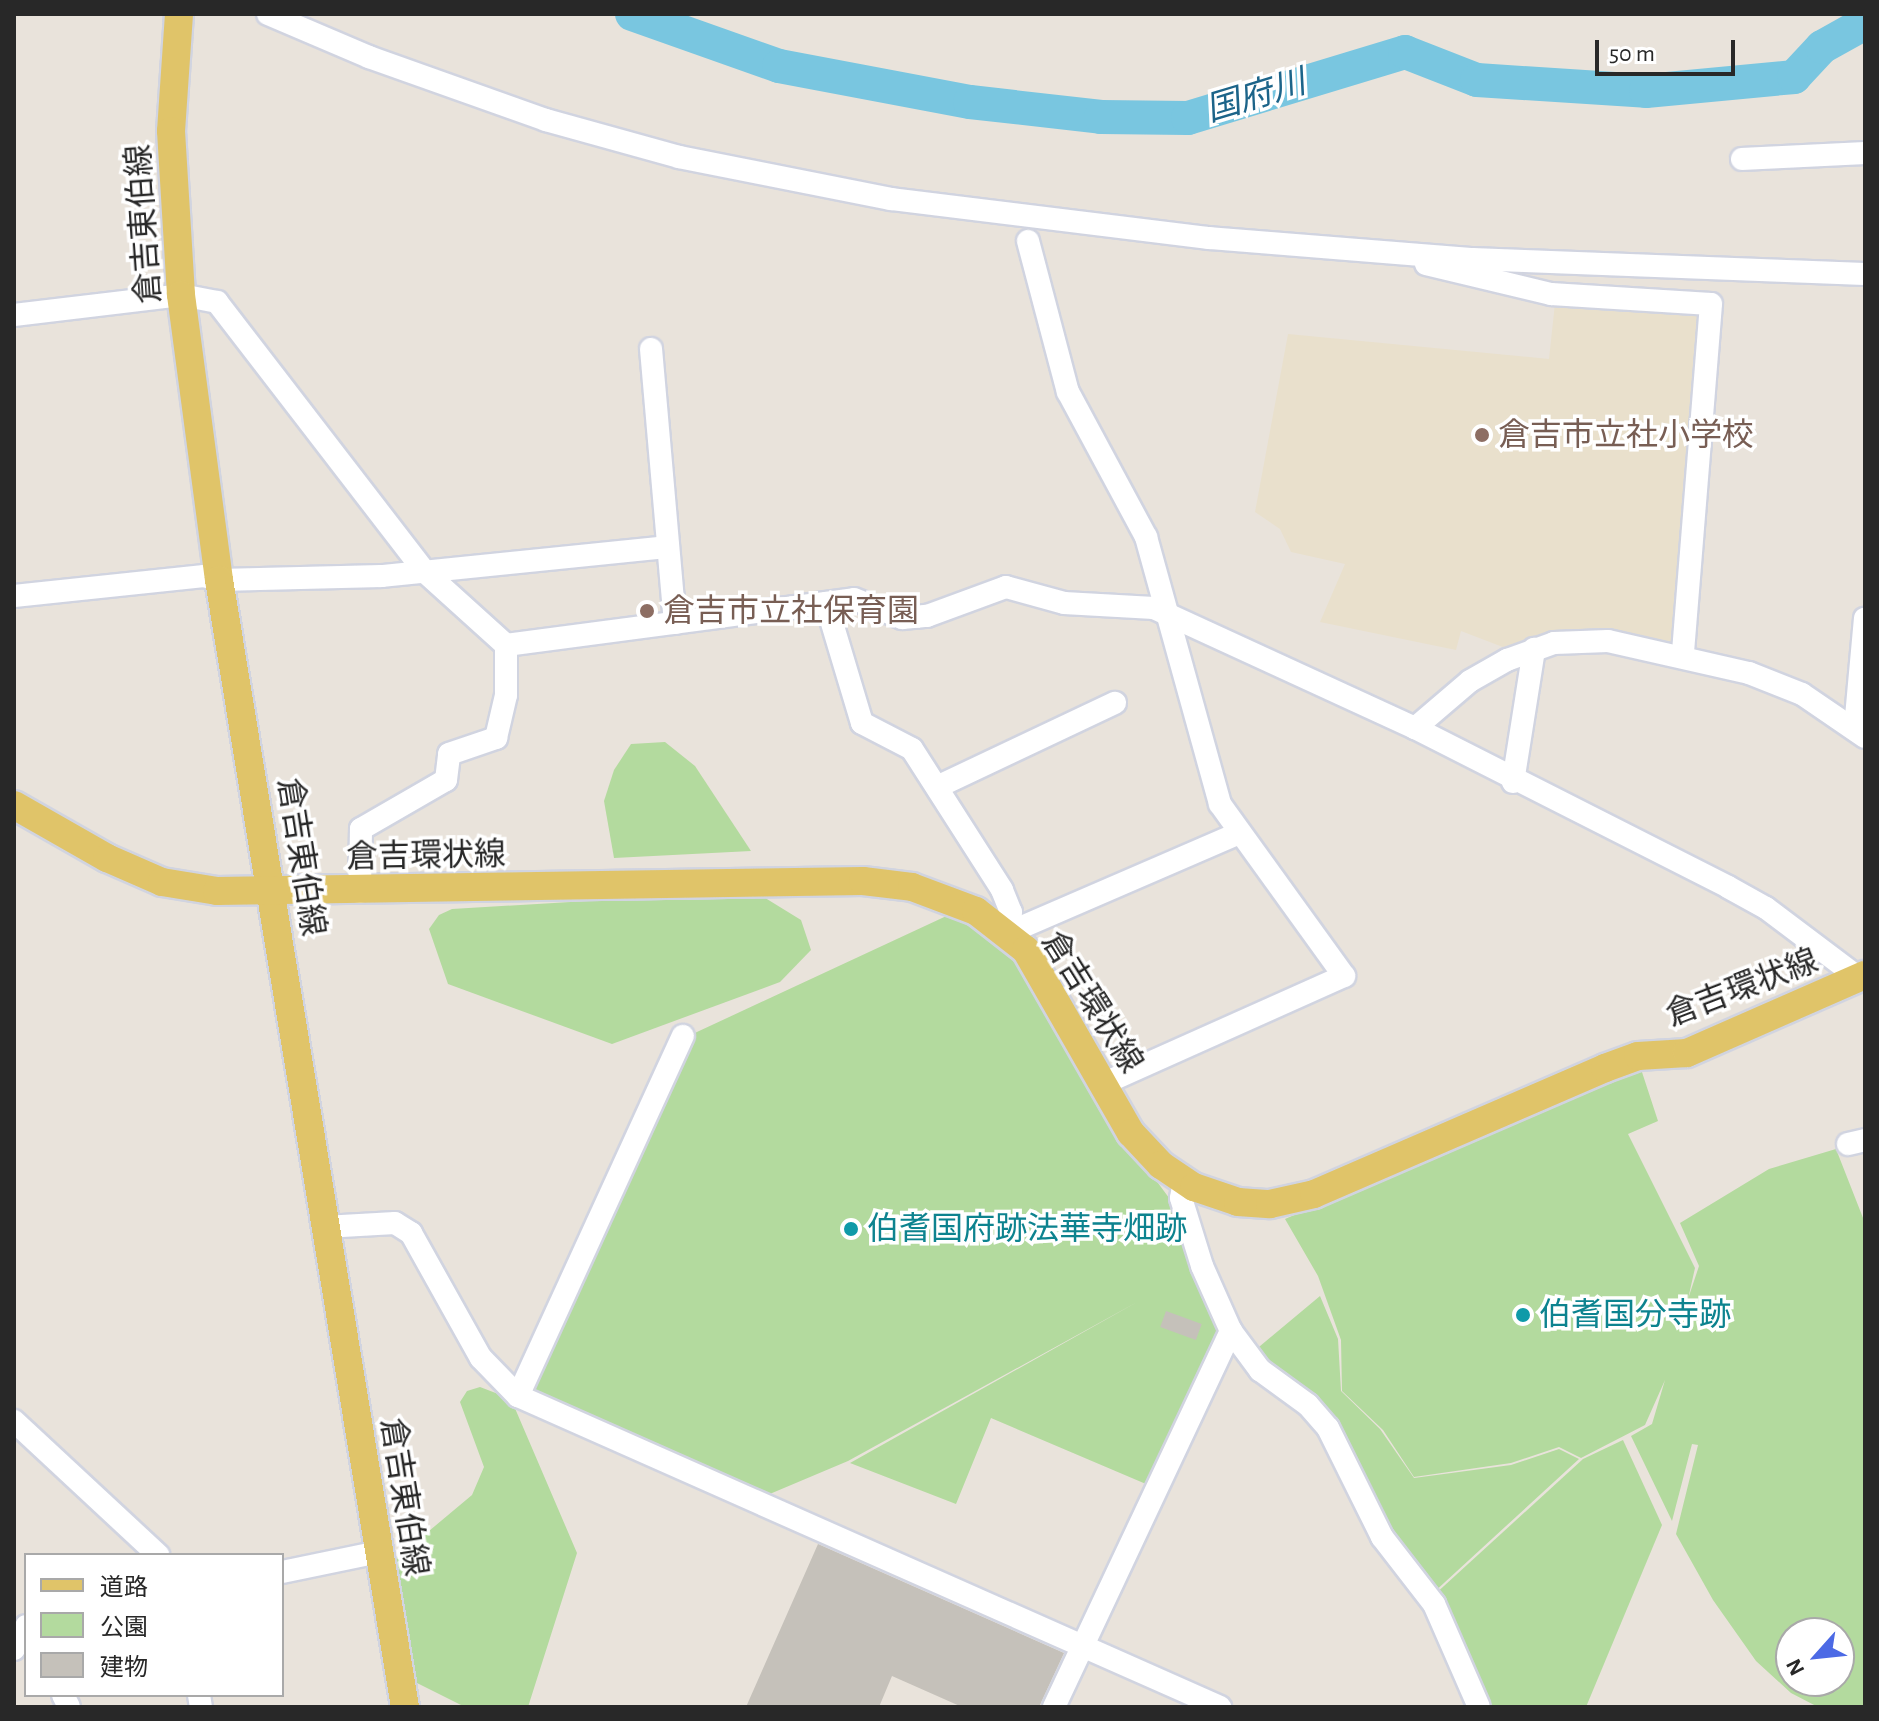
<!DOCTYPE html>
<html>
<head>
<meta charset="utf-8">
<style>
  body { margin:0 }
  #map { position:relative; width:1879px; height:1721px; overflow:hidden; background:#e9e3db; font-family:"Alegreya Sans","Noto Sans JP",sans-serif }
  div>[style] { position:absolute }
  [style*='--x'] { left:calc(var(--x)*1px); top:calc(var(--y)*1px); width:calc(var(--w)*1px); rotate:calc(var(--a)*1deg) }
  .education>* { inset:0; background:#e9e0cc }
  .green>* { inset:0; background:#b3da9e }
  .river>* { height:34px; margin:-17px; padding:0 17px; transform-origin:17px; border-radius:17px; background:#79c6e0 }
  .building>* { inset:0; background:#c5c1ba; transform-origin:0 0 }
  .roads { filter:drop-shadow(2px 0 #d1d4e0) drop-shadow(-2px 0 #d1d4e0) drop-shadow(0 2px #d1d4e0) drop-shadow(0 -2px #d1d4e0) }
  .minor>* { height:22px; margin:-11px; padding:0 11px; transform-origin:11px; border-radius:11px; background:#fff }
  .major>* { height:28px; margin:-14px; padding:0 14px; transform-origin:14px; border-radius:14px; background:#e0c469 }
  .dots>* { width:22px; height:22px; translate:-50% -50%; box-sizing:border-box; border:4px solid #fff; border-radius:50% }
  span { translate:-50% -50%; white-space:nowrap; text-align:center; line-height:1.15; -webkit-text-stroke:7px #fff; paint-order:stroke }
  .street-label { font-size:32px; color:#282828 }
  .education-label { font-size:32px; color:#785e54 }
  .left { translate:0 -50%; text-align:left }
  .culture-label { font-size:32px; color:#0d838f }
  .water-label { font-size:34px; color:#1c6489; font-style:italic }
  .frame { position:absolute; inset:0; border:16px solid #282828; pointer-events:none }
  .legend { position:absolute; left:24px; top:1553px; width:260px; height:144px; box-sizing:border-box; background:#fff; border:2px solid #a9a9a9; margin:0; padding:10px 14px; list-style:none; font-size:24px; color:#282828 }
  .legend li { display:flex; align-items:center; gap:16px; height:40px }
  .legend b { width:40px; border:2px solid #a9a9a9 }
  .north { position:absolute; left:1775px; top:1617px; width:80px; height:80px; box-sizing:border-box; background:#fff; border:2px solid #a9a9a9; border-radius:50%; rotate:243deg; font-size:22px; font-weight:700; line-height:32px; text-align:center; color:#282828 }
  .north::after { content:''; display:block; margin:auto; width:28px; height:36px; background:#4c6ae5; clip-path:polygon(50% 0,100% 100%,50% 72%,0 100%) }
  .scale { position:absolute; left:1595px; top:40px; width:140px; height:36px; box-sizing:border-box; border:4px solid #282828; border-top:0; padding-left:10px; font-size:24px; line-height:28px; white-space:nowrap; color:#282828; -webkit-text-stroke:6px #fff; paint-order:stroke }
</style>
</head>
<body>
<div id="map">
  <div class="education">
    <i style="clip-path:polygon(1555px 303px,1703px 308px,1680px 646px,1576px 632px,1530px 638px,1508px 649px,1461px 631px,1456px 650px,1320px 622px,1345px 564px,1291px 552px,1280px 529px,1255px 512px,1288px 334px,1549px 359px)"></i>
  </div>
  <div class="green">
    <i style="clip-path:polygon(665px 742px,695px 766px,751px 851px,614px 858px,604px 801px,614px 770px,631px 744px)"></i>
    <i style="clip-path:polygon(754px 891px,801px 920px,811px 950px,780px 982px,612px 1044px,448px 984px,429px 929px,439px 915px,452px 909px)"></i>
    <i style="clip-path:polygon(955px 912px,993px 934px,1041px 996px,1127px 1141px,1175px 1206px,1226px 1324px,1153px 1487px,991px 1418px,956px 1504px,850px 1463px,1139px 1301px,848px 1461px,765px 1496px,531px 1389px,684px 1038px)"></i>
    <i style="clip-path:polygon(evenodd,1640px 1066px,1658px 1121px,1628px 1134px,1695px 1268px,1688px 1299px,1699px 1266px,1680px 1223px,1769px 1169px,1836px 1149px,1865px 1223px,1865px 1707px,1818px 1707px,1791px 1693px,1756px 1661px,1713px 1600px,1676px 1534px,1698px 1445px,1692px 1444px,1672px 1521px,1631px 1436px,1652px 1424px,1665px 1380px,1645px 1425px,1581px 1458px,1559px 1447px,1511px 1463px,1414px 1477px,1383px 1430px,1342px 1391px,1341px 1340px,1318px 1276px,1285px 1219px,1640px 1066px,1791px 1633px,1839px 1633px,1839px 1681px,1791px 1681px,1791px 1633px)"></i>
    <i style="clip-path:polygon(1320px 1296px,1338px 1339px,1341px 1391px,1380px 1429px,1414px 1478px,1511px 1465px,1559px 1449px,1579px 1459px,1432px 1594px,1385px 1533px,1339px 1440px,1253px 1352px)"></i>
    <i style="clip-path:polygon(480px 1387px,511px 1399px,577px 1553px,528px 1707px,465px 1707px,415px 1682px,386px 1567px,472px 1495px,484px 1467px,460px 1402px,467px 1391px)"></i>
    <i style="clip-path:polygon(1623px 1440px,1662px 1525px,1586px 1707px,1485px 1707px,1433px 1596px,1583px 1459px)"></i>
  </div>
  <div class="river">
    <i style="--x:632;--y:14;--w:156;--a:19.5"></i>
    <i style="--x:779;--y:66;--w:194;--a:10.7"></i>
    <i style="--x:970;--y:102;--w:132;--a:6.5"></i>
    <i style="--x:1101;--y:117;--w:87;--a:0.7"></i>
    <i style="--x:1188;--y:118;--w:227;--a:-16.9"></i>
    <i style="--x:1405;--y:52;--w:77;--a:21.3"></i>
    <i style="--x:1477;--y:80;--w:169;--a:3.7"></i>
    <i style="--x:1646;--y:91;--w:149;--a:-5.4"></i>
    <i style="--x:1794;--y:77;--w:41;--a:-47"></i>
    <i style="--x:1822;--y:47;--w:49;--a:-29.2"></i>
  </div>
  <div class="building">
    <i style="left:1166px;top:1311px;width:38px;height:17px;rotate:20deg"></i>
    <i style="clip-path:polygon(818px 1544px,1064px 1653px,1039px 1707px,962px 1707px,892px 1676px,879px 1707px,746px 1707px)"></i>
  </div>
  <div class="roads">
    <div class="minor">
      <i style="--x:268;--y:14;--w:110;--a:23.1"></i>
      <i style="--x:369;--y:57;--w:188;--a:19.6"></i>
      <i style="--x:546;--y:120;--w:138;--a:15.5"></i>
      <i style="--x:679;--y:157;--w:216;--a:11.2"></i>
      <i style="--x:891;--y:199;--w:320;--a:7"></i>
      <i style="--x:1209;--y:238;--w:264;--a:4.6"></i>
      <i style="--x:1472;--y:259;--w:393;--a:2.2"></i>
      <i style="--x:1742;--y:159;--w:123;--a:-2.8"></i>
      <i style="--x:1028;--y:241;--w:156;--a:75.2"></i>
      <i style="--x:1068;--y:392;--w:165;--a:61.7"></i>
      <i style="--x:1146;--y:537;--w:277;--a:74.5"></i>
      <i style="--x:1220;--y:804;--w:212;--a:54.2"></i>
      <i style="--x:1344;--y:976;--w:252;--a:155.9"></i>
      <i style="--x:1426;--y:264;--w:129;--a:13.5"></i>
      <i style="--x:1551;--y:294;--w:160;--a:3.6"></i>
      <i style="--x:1711;--y:304;--w:352;--a:94.6"></i>
      <i style="--x:14;--y:315;--w:168;--a:-6.8"></i>
      <i style="--x:181;--y:295;--w:37;--a:11"></i>
      <i style="--x:217;--y:302;--w:339;--a:52.4"></i>
      <i style="--x:424;--y:571;--w:110;--a:42.1"></i>
      <i style="--x:506;--y:645;--w:351;--a:-7.5"></i>
      <i style="--x:854;--y:599;--w:52;--a:21.6"></i>
      <i style="--x:902;--y:618;--w:25;--a:-5"></i>
      <i style="--x:927;--y:616;--w:84;--a:-20.2"></i>
      <i style="--x:1006;--y:587;--w:60;--a:15.4"></i>
      <i style="--x:1064;--y:603;--w:90;--a:3.2"></i>
      <i style="--x:1154;--y:608;--w:287;--a:24.7"></i>
      <i style="--x:1415;--y:728;--w:351;--a:26.9"></i>
      <i style="--x:1728;--y:887;--w:43;--a:28.9"></i>
      <i style="--x:1766;--y:908;--w:116;--a:37"></i>
      <i style="--x:651;--y:349;--w:275;--a:85"></i>
      <i style="--x:14;--y:596;--w:191;--a:-6"></i>
      <i style="--x:204;--y:576;--w:16;--a:15"></i>
      <i style="--x:219;--y:580;--w:163;--a:-1.4"></i>
      <i style="--x:382;--y:576;--w:287;--a:-5.8"></i>
      <i style="--x:826;--y:603;--w:125;--a:73.3"></i>
      <i style="--x:862;--y:723;--w:56;--a:27.5"></i>
      <i style="--x:912;--y:749;--w:167;--a:57.4"></i>
      <i style="--x:1002;--y:890;--w:24;--a:68"></i>
      <i style="--x:1011;--y:912;--w:21;--a:98"></i>
      <i style="--x:1008;--y:933;--w:252;--a:-23.4"></i>
      <i style="--x:1415;--y:728;--w:72;--a:-40.5"></i>
      <i style="--x:1470;--y:681;--w:43;--a:-29.6"></i>
      <i style="--x:1507;--y:660;--w:50;--a:-19.9"></i>
      <i style="--x:1554;--y:643;--w:54;--a:-2.1"></i>
      <i style="--x:1608;--y:641;--w:145;--a:12.8"></i>
      <i style="--x:1749;--y:673;--w:57;--a:21.6"></i>
      <i style="--x:1802;--y:694;--w:76;--a:34.3"></i>
      <i style="--x:1855;--y:728;--w:110;--a:-84.8"></i>
      <i style="--x:1513;--y:782;--w:135;--a:-81"></i>
      <i style="--x:937;--y:787;--w:197;--a:-25.3"></i>
      <i style="--x:360;--y:892;--w:63;--a:-89.1"></i>
      <i style="--x:361;--y:829;--w:98;--a:-30"></i>
      <i style="--x:446;--y:780;--w:26;--a:-83"></i>
      <i style="--x:449;--y:754;--w:50;--a:-18.8"></i>
      <i style="--x:496;--y:738;--w:44;--a:-76.9"></i>
      <i style="--x:506;--y:695;--w:50;--a:-90"></i>
      <i style="--x:1848;--y:1144;--w:17;--a:-13"></i>
      <i style="--x:1184;--y:1181;--w:17;--a:100"></i>
      <i style="--x:1181;--y:1198;--w:71;--a:72.8"></i>
      <i style="--x:1202;--y:1266;--w:71;--a:66"></i>
      <i style="--x:1231;--y:1331;--w:49;--a:53.4"></i>
      <i style="--x:1260;--y:1370;--w:59;--a:36.1"></i>
      <i style="--x:1308;--y:1405;--w:30;--a:49"></i>
      <i style="--x:1328;--y:1428;--w:122;--a:63.6"></i>
      <i style="--x:1382;--y:1537;--w:85;--a:52.2"></i>
      <i style="--x:1434;--y:1604;--w:112;--a:66.4"></i>
      <i style="--x:324;--y:1227;--w:71;--a:-3.2"></i>
      <i style="--x:395;--y:1223;--w:19;--a:32"></i>
      <i style="--x:411;--y:1233;--w:143;--a:60.8"></i>
      <i style="--x:481;--y:1358;--w:53;--a:45.8"></i>
      <i style="--x:518;--y:1396;--w:768;--a:23.89"></i>
      <i style="--x:518;--y:1396;--w:396;--a:-65.4"></i>
      <i style="--x:14;--y:1421;--w:197;--a:42.9"></i>
      <i style="--x:282;--y:1572;--w:99;--a:-11.7"></i>
      <i style="--x:14;--y:1649;--w:26;--a:-62"></i>
      <i style="--x:63;--y:1695;--w:13;--a:63"></i>
      <i style="--x:199;--y:1695;--w:12;--a:81"></i>
      <i style="--x:1054;--y:1707;--w:416;--a:-64.8"></i>
    </div>
    <div class="major">
      <i style="--x:179;--y:14;--w:117;--a:93.9"></i>
      <i style="--x:171;--y:131;--w:164;--a:86.5"></i>
      <i style="--x:181;--y:295;--w:288;--a:82.4"></i>
      <i style="--x:219;--y:580;--w:1142;--a:80.63"></i>
      <i style="--x:14;--y:805;--w:107;--a:29.7"></i>
      <i style="--x:107;--y:858;--w:60;--a:23.6"></i>
      <i style="--x:162;--y:882;--w:56;--a:9.3"></i>
      <i style="--x:217;--y:891;--w:646;--a:-0.89"></i>
      <i style="--x:863;--y:881;--w:49;--a:7"></i>
      <i style="--x:912;--y:887;--w:68;--a:20.6"></i>
      <i style="--x:976;--y:911;--w:63;--a:38"></i>
      <i style="--x:1026;--y:950;--w:211;--a:60.2"></i>
      <i style="--x:1131;--y:1133;--w:44;--a:46.8"></i>
      <i style="--x:1161;--y:1165;--w:40;--a:34"></i>
      <i style="--x:1194;--y:1187;--w:46;--a:18.8"></i>
      <i style="--x:1238;--y:1202;--w:32;--a:4"></i>
      <i style="--x:1270;--y:1204;--w:45;--a:-12.8"></i>
      <i style="--x:1314;--y:1194;--w:317;--a:-23.4"></i>
      <i style="--x:1605;--y:1068;--w:35;--a:-20"></i>
      <i style="--x:1638;--y:1056;--w:49;--a:-3.5"></i>
      <i style="--x:1687;--y:1053;--w:194;--a:-23.7"></i>
    </div>
  </div>
  <div class="dots">
    <i style="left:1482px;top:435px;background:#8d6e63"></i>
    <i style="left:647px;top:611px;background:#8d6e63"></i>
    <i style="left:851px;top:1229px;background:#0f9aa8"></i>
    <i style="left:1523px;top:1315px;background:#0f9aa8"></i>
  </div>
  <div class="street-label">
    <span style="left:144px;top:224px;rotate:-94deg">倉吉東伯線</span>
    <span style="left:426px;top:856px;rotate:-1deg">倉吉環状線</span>
    <span style="left:301px;top:857px;rotate:81deg">倉吉東伯線</span>
    <span style="left:1742px;top:988px;rotate:-21deg">倉吉環状線</span>
    <span style="left:1092px;top:1002px;rotate:58deg">倉吉環状線</span>
    <span style="left:404px;top:1497px;rotate:81deg">倉吉東伯線</span>
  </div>
  <div class="education-label">
    <span class="left" style="left:1498px;top:435px">倉吉市立社小学校</span>
    <span class="left" style="left:663px;top:611px">倉吉市立社保育園</span>
  </div>
  <div class="culture-label">
    <span class="left" style="left:867px;top:1229px">伯耆国府跡法華寺畑跡</span>
    <span class="left" style="left:1539px;top:1315px">伯耆国分寺跡</span>
  </div>
  <div class="water-label">
    <span style="left:1256px;top:97px;rotate:-17deg">国府川</span>
  </div>
  <div class="frame"></div>
  <ul class="legend">
  <li><b style="height:10px;background:#e0c469"></b>道路</li>
  <li><b style="height:22px;background:#b3da9e"></b>公園</li>
  <li><b style="height:22px;background:#c5c1ba"></b>建物</li>
  </ul>
  <div class="north">N</div>
  <div class="scale">50 m</div>
</div>
</body>
</html>
